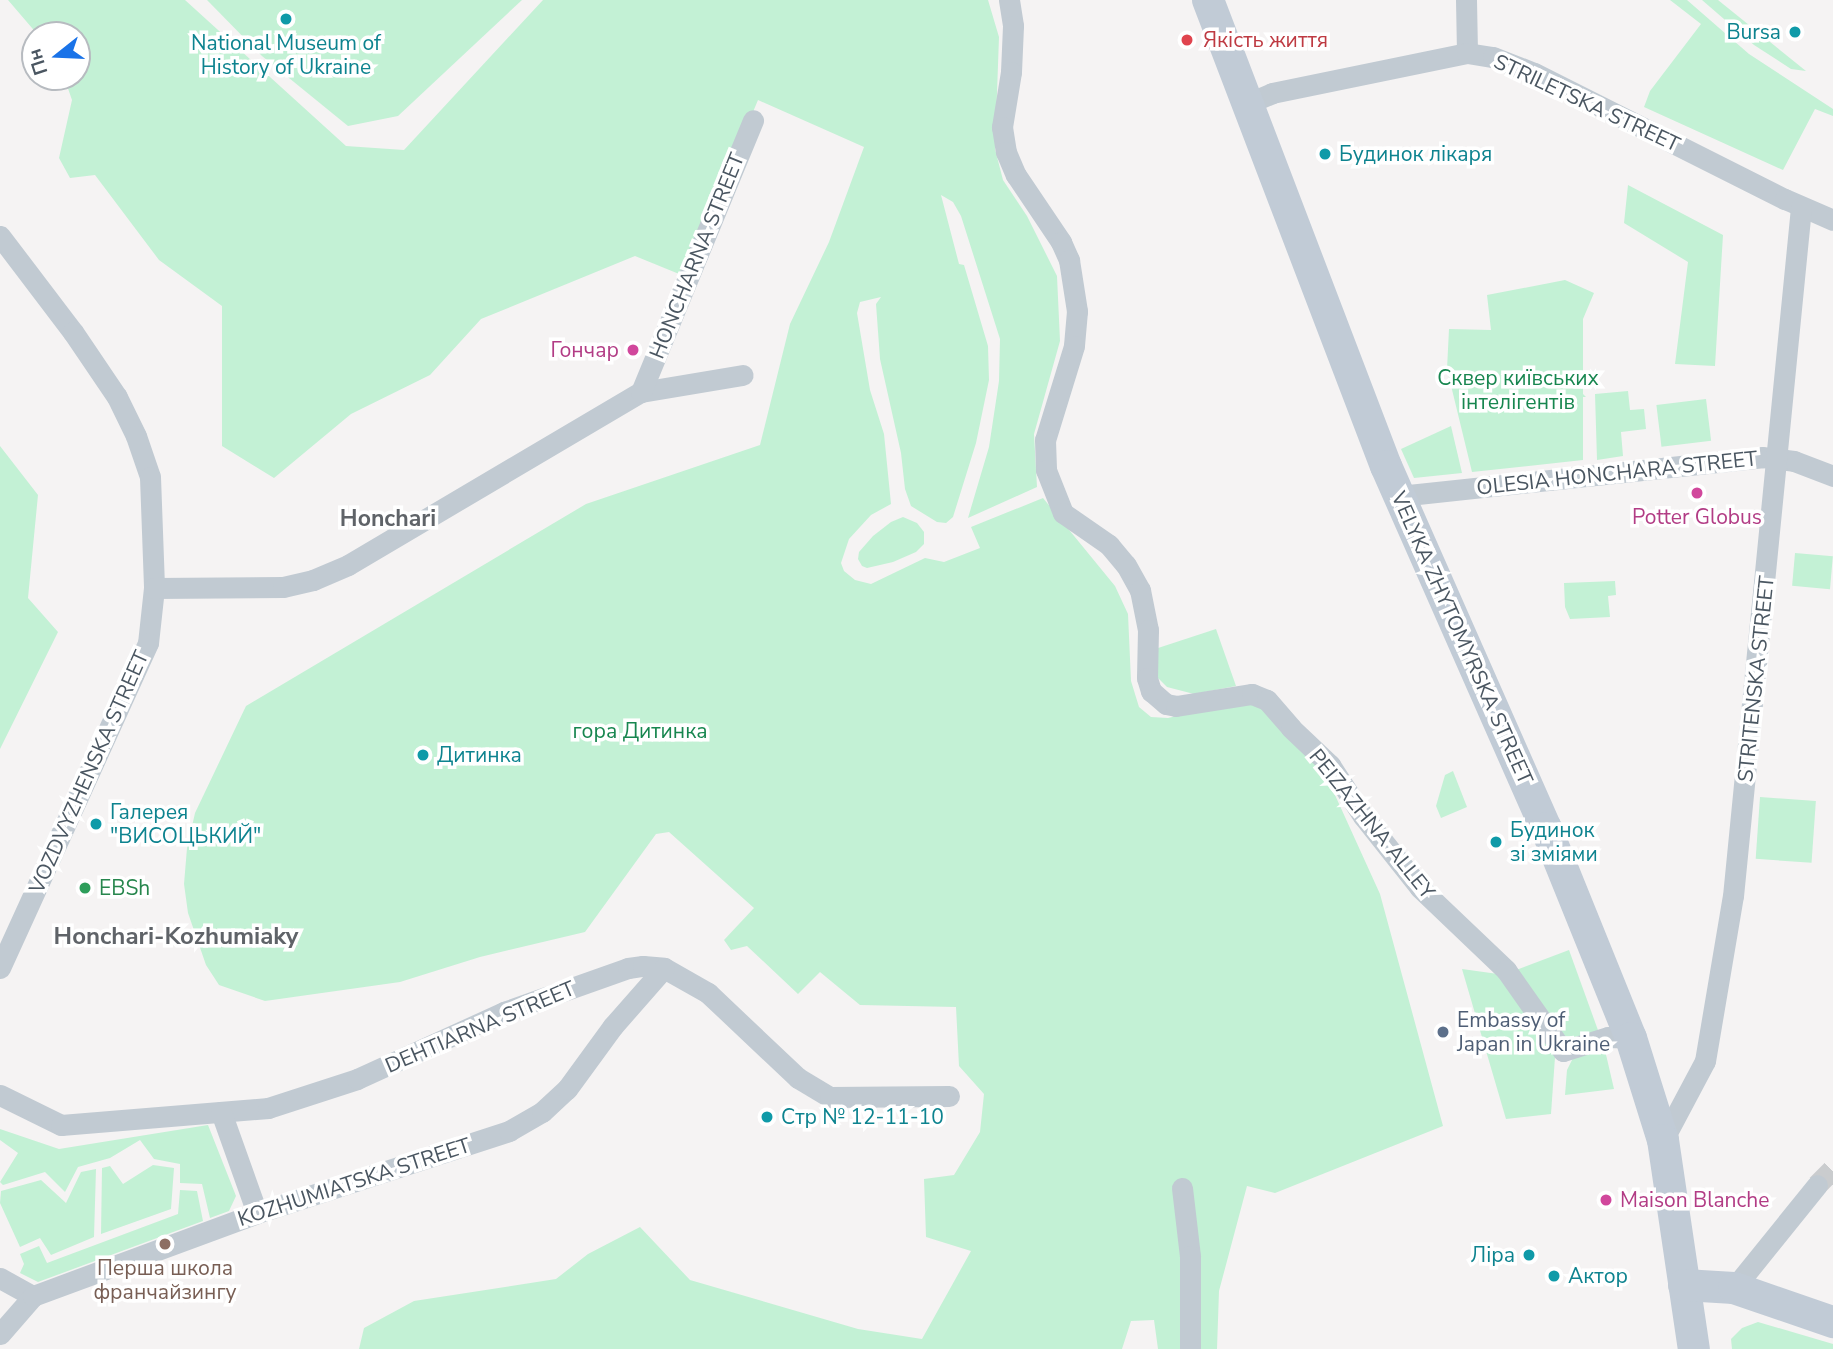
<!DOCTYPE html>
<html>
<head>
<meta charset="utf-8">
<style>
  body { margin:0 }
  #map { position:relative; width:1833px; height:1349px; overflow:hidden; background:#f5f3f3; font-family:"Nunito Sans",sans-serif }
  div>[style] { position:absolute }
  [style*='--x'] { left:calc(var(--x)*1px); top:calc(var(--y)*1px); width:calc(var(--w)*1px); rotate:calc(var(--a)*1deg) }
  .green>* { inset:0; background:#c3f1d5; transform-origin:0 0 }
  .street-tunnel>* { height:21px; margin-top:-10.5px; transform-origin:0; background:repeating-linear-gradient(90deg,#caccce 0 21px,transparent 0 31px) }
  .street>* { height:21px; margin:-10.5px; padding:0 10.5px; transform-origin:10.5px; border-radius:10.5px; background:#c1cad2 }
  .secondary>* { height:32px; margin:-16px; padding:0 16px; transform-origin:16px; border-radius:16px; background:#c1cbd6 }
  .dots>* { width:19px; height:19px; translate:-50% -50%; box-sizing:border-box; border:4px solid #fff; border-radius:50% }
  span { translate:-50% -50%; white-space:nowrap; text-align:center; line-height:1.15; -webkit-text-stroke:7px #fff; paint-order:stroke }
  .culture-label { font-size:21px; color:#0d838f }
  .right { translate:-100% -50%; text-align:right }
  .left { translate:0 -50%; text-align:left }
  .health-label { font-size:21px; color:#be3a42 }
  .street-label { font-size:21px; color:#4a5661 }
  .hotel-label { font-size:21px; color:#b23c85 }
  .park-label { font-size:21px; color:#17864f }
  .leisure-label { font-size:21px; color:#27864d }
  .service-label { font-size:21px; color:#4e5e75 }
  .education-label { font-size:21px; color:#785e54 }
  .neighbourhood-label { font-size:23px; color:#5f6368; font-weight:700 }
  .quarter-label { font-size:24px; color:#5f6368; font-weight:700 }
  .north { position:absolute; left:21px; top:21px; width:70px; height:70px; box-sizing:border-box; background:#fff; border:2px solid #b7bbc0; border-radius:50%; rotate:252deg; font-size:19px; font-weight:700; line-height:28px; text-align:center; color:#4a5661 }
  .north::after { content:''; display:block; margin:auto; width:24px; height:32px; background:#1a73e8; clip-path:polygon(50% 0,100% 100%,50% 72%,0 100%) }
</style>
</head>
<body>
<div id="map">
  <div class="green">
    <i style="clip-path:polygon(8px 0,185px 0,346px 146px,404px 150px,543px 0,988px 0,999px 37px,995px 149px,1003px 180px,1027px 216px,1057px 276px,1060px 341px,1034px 434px,1037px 487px,968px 518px,989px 447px,999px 381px,1000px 339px,961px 216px,953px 202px,941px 195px,959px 264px,964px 265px,988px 346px,989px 380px,976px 443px,953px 517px,946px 523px,937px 522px,911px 506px,905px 489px,901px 453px,880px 359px,876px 304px,881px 297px,860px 302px,857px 313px,870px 390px,884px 434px,891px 504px,871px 515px,849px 539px,841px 563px,844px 571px,855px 580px,871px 584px,925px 558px,944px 562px,980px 548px,971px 527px,1043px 498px,1115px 586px,1128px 614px,1131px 681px,1139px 707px,1151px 717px,1168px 718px,1240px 701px,1267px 710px,1325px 773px,1380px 894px,1443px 1126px,1275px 1193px,1247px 1186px,1219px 1291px,1217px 1349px,1158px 1349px,1154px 1320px,1131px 1321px,1122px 1349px,359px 1349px,364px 1328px,414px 1301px,556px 1279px,588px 1254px,640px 1227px,690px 1280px,858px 1329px,922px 1339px,971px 1251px,926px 1237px,924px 1179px,954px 1175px,980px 1132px,984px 1094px,959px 1066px,956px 1007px,860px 1005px,820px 972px,798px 994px,747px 946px,731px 950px,724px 940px,754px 908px,669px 832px,656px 834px,585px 932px,480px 957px,400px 982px,265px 1001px,219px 985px,206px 965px,188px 913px,184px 884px,187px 848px,195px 813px,246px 706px,586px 504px,760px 445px,790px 324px,829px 242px,864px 147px,758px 100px,684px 276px,635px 256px,481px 319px,430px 375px,351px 414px,274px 478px,222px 446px,222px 306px,159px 260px,95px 175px,70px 178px,59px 158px,72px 100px,64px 77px,77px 77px,77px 35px,38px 35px)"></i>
    <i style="clip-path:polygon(207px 0,522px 0,398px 116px,348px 126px,262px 56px)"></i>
    <i style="clip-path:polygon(1670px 0,1687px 0,1749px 54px,1833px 109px,1833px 116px,1815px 109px,1783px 170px,1644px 107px,1650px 91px,1701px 24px)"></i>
    <i style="clip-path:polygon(1702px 0,1718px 0,1806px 71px,1791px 69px,1754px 45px)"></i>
    <i style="clip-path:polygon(1628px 185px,1723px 235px,1715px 366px,1675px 364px,1688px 262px,1624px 223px)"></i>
    <i style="clip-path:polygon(1565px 280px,1594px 293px,1583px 319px,1583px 394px,1586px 397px,1583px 397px,1583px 460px,1472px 472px,1447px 369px,1449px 329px,1491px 330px,1487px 295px)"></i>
    <i style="clip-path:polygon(1628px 391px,1630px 410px,1644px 409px,1646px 429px,1621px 432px,1623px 456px,1597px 460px,1595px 394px)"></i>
    <i style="left:1706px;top:399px;width:42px;height:50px;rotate:83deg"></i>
    <i style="clip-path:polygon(1451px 426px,1462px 473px,1414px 478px,1401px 449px)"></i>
    <i style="clip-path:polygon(0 446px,38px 495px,28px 598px,58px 632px,0 749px)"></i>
    <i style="clip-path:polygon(903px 517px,917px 523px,924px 532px,924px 544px,916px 552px,893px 562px,867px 568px,862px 566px,858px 559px,859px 552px,873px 536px,891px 522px)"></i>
    <i style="left:1795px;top:553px;width:38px;height:33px;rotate:5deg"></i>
    <i style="clip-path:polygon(1615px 581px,1616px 595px,1608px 596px,1610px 617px,1570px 619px,1565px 607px,1564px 583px)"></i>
    <i style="clip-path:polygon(1216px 629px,1236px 686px,1194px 694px,1167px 687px,1157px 677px,1155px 649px)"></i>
    <i style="clip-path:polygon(1453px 771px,1467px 807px,1441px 818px,1436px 806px,1445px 775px)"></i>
    <i style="left:1760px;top:797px;width:56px;height:62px;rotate:4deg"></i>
    <i style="clip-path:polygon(1569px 950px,1599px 1033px,1565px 1042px,1511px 972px)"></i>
    <i style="clip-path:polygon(1462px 969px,1498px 974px,1555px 1057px,1551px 1114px,1506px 1119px)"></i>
    <i style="clip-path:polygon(1604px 1046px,1614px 1089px,1565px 1095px,1567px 1070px,1573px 1058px)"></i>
    <i style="clip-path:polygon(208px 1125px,236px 1196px,229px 1211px,210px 1218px,202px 1184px,180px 1183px,180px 1164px,154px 1159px,140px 1140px,110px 1158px,78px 1167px,65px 1192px,45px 1172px,3px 1185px,0 1182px,18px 1153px,0 1140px,0 1129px,59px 1149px)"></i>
    <i style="clip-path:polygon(153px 1165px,174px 1168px,171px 1209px,101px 1234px,102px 1168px,110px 1166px,123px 1184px)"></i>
    <i style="clip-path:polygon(96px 1169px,94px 1237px,51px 1255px,40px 1238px,20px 1247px,0 1203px,1px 1191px,41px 1180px,66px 1203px,81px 1172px)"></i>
    <i style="clip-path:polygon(180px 1190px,197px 1191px,203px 1221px,38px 1282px,20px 1273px,24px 1264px,20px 1254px,39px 1246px,47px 1263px,178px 1214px)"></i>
    <i style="clip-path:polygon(1758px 1322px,1833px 1344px,1833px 1349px,1732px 1349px,1731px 1339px,1742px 1328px)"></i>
  </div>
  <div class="street-tunnel">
    <i style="--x:1817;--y:1185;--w:23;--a:-45"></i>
  </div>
  <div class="street">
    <i style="--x:1009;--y:0;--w:26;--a:81"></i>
    <i style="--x:1013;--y:26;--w:46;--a:92.5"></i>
    <i style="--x:1011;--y:72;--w:56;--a:99.3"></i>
    <i style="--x:1002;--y:127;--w:25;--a:81"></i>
    <i style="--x:1006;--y:152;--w:25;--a:67"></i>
    <i style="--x:1016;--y:175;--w:81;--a:56.1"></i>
    <i style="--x:1061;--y:242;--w:20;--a:66"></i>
    <i style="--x:1069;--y:260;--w:52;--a:81.1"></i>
    <i style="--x:1077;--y:311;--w:35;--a:95"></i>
    <i style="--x:1074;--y:346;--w:98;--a:107.1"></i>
    <i style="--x:1045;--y:440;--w:30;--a:88"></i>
    <i style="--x:1046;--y:470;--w:46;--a:68.4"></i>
    <i style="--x:1063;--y:513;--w:56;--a:34.8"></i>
    <i style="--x:1109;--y:545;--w:26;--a:50"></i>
    <i style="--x:1126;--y:565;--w:29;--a:61"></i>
    <i style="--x:1140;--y:590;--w:41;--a:78.7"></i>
    <i style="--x:1148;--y:630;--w:48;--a:91.2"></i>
    <i style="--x:1147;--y:678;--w:14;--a:73"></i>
    <i style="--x:1151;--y:691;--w:20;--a:41"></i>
    <i style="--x:1166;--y:704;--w:10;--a:11"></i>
    <i style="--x:1176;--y:706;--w:77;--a:-9"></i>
    <i style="--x:1252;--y:694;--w:16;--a:22"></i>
    <i style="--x:1267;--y:700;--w:37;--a:49"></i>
    <i style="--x:1291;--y:728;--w:54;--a:43.5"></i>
    <i style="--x:1330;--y:765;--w:61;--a:57.1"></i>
    <i style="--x:1363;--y:816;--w:92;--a:51.6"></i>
    <i style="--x:1420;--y:888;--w:119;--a:43.6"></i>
    <i style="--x:1506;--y:970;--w:99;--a:54.9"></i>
    <i style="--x:1563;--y:1051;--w:47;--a:-17.3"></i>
    <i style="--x:1608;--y:1037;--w:23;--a:2"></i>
    <i style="--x:1466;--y:0;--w:53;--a:88.9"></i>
    <i style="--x:1249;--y:103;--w:25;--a:-23"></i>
    <i style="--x:1272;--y:93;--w:199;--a:-11.6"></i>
    <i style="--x:1467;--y:53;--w:26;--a:9"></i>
    <i style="--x:1493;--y:57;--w:44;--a:21.3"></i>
    <i style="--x:1534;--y:73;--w:281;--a:26.7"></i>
    <i style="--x:1785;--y:199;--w:52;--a:23.6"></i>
    <i style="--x:0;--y:236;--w:121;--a:52.8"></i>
    <i style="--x:73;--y:332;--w:78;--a:55.9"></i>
    <i style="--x:117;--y:397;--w:43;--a:64"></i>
    <i style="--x:136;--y:436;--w:43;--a:71.1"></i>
    <i style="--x:150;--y:477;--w:111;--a:87.9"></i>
    <i style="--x:154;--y:588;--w:55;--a:96.2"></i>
    <i style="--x:148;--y:643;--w:357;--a:114.5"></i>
    <i style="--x:641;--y:392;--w:103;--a:-9.5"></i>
    <i style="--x:1399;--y:496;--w:365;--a:-6.1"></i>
    <i style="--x:1762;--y:457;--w:32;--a:7"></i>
    <i style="--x:1794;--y:461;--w:42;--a:21"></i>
    <i style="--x:154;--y:588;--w:129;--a:-0.4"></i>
    <i style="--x:283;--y:587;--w:31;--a:-13"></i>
    <i style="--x:313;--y:580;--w:38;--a:-23"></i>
    <i style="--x:348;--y:565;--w:340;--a:-30.6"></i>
    <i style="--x:641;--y:392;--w:294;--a:-67.6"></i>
    <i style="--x:0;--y:1095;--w:68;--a:26.2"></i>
    <i style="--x:61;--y:1125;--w:208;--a:-4.7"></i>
    <i style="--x:268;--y:1108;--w:94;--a:-18"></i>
    <i style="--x:357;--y:1079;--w:162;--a:-24.5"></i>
    <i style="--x:504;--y:1012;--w:132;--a:-19.5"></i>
    <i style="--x:628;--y:968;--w:15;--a:-8"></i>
    <i style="--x:643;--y:966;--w:21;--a:5"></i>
    <i style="--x:664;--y:968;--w:51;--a:29.6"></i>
    <i style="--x:708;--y:993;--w:124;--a:43.4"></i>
    <i style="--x:798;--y:1078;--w:37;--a:31"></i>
    <i style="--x:830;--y:1097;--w:119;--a:-0.5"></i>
    <i style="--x:221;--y:1112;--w:107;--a:70.4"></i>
    <i style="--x:1663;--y:1140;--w:89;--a:-62"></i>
    <i style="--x:1705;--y:1061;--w:167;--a:-80.4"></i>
    <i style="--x:1733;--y:896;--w:692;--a:-84.36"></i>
    <i style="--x:1182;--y:1188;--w:68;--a:83.3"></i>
    <i style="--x:1190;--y:1256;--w:93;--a:90"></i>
    <i style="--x:0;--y:1278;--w:38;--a:29"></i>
    <i style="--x:1734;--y:1288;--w:132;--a:-51.1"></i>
    <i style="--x:0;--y:1334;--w:50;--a:-49"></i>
    <i style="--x:33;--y:1296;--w:239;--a:-20.3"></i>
    <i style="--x:257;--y:1213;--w:265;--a:-18"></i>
    <i style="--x:509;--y:1131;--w:38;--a:-30"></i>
    <i style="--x:542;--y:1112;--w:34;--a:-43"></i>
    <i style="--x:567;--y:1089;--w:78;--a:-53.9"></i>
    <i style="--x:613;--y:1026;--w:77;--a:-48.7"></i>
  </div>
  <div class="secondary">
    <i style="--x:1208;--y:0;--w:499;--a:69.1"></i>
    <i style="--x:1386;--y:466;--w:396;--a:66.2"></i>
    <i style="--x:1546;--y:828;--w:227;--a:68"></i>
    <i style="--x:1631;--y:1038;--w:107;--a:72.6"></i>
    <i style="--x:1663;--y:1140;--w:211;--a:81.6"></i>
    <i style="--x:1684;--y:1285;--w:50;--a:3.4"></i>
    <i style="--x:1734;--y:1288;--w:105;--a:19"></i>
  </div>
  <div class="dots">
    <i style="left:286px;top:19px;background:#0f9aa8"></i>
    <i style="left:1795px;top:32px;background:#0f9aa8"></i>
    <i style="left:1187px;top:40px;background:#e0444e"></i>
    <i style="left:1325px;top:154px;background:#0f9aa8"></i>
    <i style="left:633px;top:350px;background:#d1479c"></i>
    <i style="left:1697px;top:493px;background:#d1479c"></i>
    <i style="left:423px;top:755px;background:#0f9aa8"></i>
    <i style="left:96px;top:824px;background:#0f9aa8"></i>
    <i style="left:1496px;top:842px;background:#0f9aa8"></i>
    <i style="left:85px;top:888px;background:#2e9e5b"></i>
    <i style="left:1443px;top:1032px;background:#5c6f8a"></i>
    <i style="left:767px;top:1117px;background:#0f9aa8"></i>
    <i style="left:1606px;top:1200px;background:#d1479c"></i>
    <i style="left:165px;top:1244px;background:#8d6e63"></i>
    <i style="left:1529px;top:1255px;background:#0f9aa8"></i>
    <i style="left:1554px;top:1276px;background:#0f9aa8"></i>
  </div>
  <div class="culture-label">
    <span class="right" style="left:1781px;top:32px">Bursa</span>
    <span style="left:286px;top:55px">National Museum of<br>History of Ukraine</span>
    <span class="left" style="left:1339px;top:154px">Будинок лікаря</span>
    <span class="left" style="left:437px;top:755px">Дитинка</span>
    <span class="left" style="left:110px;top:824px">Галерея<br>"ВИСОЦЬКИЙ"</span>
    <span class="left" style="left:1510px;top:842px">Будинок<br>зі зміями</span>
    <span class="left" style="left:781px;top:1117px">Стр № 12-11-10</span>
    <span class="right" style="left:1515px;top:1255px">Ліра</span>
    <span class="left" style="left:1568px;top:1276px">Актор</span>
  </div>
  <div class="health-label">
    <span class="left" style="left:1203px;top:40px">Якість життя</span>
  </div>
  <div class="street-label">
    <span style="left:1587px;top:103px;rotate:25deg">STRILETSKA STREET</span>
    <span style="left:697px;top:256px;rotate:-68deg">HONCHARNA STREET</span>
    <span style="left:1617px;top:473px;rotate:-6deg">OLESIA HONCHARA STREET</span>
    <span style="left:1462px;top:638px;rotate:66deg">VELYKA ZHYTOMYRSKA STREET</span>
    <span style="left:1756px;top:679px;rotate:-84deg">STRITENSKA STREET</span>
    <span style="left:89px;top:772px;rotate:-66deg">VOZDVYZHENSKA STREET</span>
    <span style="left:1372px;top:824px;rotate:51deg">PEIZAZHNA ALLEY</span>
    <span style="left:480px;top:1027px;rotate:-23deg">DEHTIARNA STREET</span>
    <span style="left:354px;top:1182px;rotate:-18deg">KOZHUMIATSKA STREET</span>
  </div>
  <div class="hotel-label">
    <span class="right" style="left:619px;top:350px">Гончар</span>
    <span style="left:1697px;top:517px">Potter Globus</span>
    <span class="left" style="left:1620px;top:1200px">Maison Blanche</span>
  </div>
  <div class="park-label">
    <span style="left:1518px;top:390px">Сквер київських<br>інтелігентів</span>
    <span style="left:640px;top:731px">гора Дитинка</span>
  </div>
  <div class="leisure-label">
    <span class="left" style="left:99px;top:888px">EBSh</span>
  </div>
  <div class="service-label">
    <span class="left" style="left:1457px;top:1032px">Embassy of<br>Japan in Ukraine</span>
  </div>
  <div class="education-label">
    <span style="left:165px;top:1280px">Перша школа<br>франчайзингу</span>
  </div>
  <div class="neighbourhood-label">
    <span style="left:388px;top:519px">Honchari</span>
  </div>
  <div class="quarter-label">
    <span style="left:176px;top:937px">Honchari-Kozhumiaky</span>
  </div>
  <div class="north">Пн</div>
</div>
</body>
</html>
